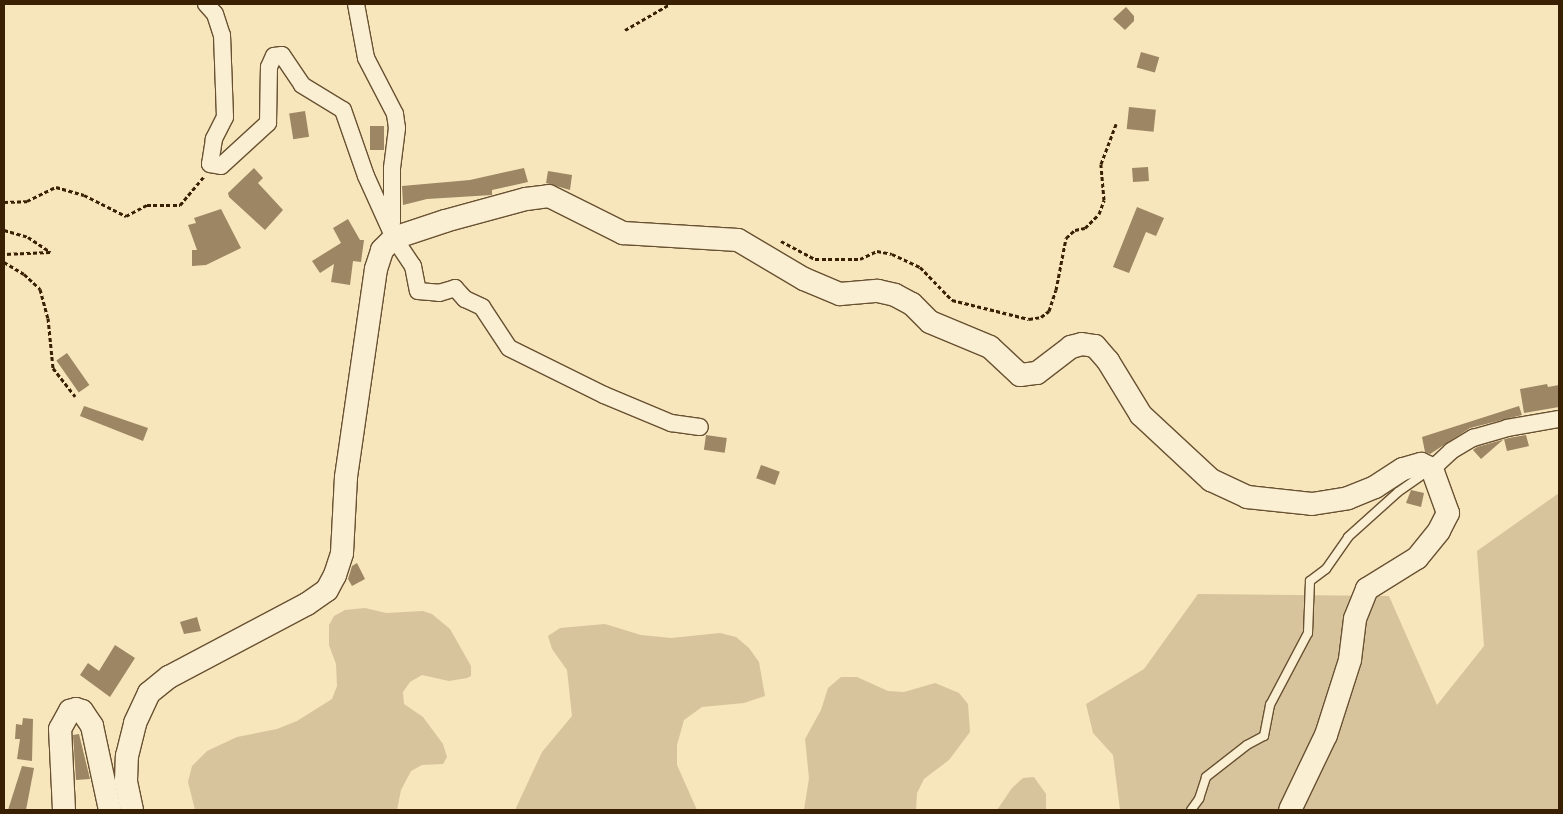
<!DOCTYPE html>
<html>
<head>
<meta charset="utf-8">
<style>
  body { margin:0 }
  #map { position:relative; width:1563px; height:814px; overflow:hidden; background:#f7e5bb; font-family:"Gentium Book Plus",serif }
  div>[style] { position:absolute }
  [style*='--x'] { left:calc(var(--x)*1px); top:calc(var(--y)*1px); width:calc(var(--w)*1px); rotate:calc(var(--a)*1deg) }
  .green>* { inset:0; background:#d7c49c }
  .building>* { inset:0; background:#9c8663; transform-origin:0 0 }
  .path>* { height:3px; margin-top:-1.5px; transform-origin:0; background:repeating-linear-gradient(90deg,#392003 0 4px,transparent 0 6.5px) }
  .roads { filter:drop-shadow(1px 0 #685131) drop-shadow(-1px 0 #685131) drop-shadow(0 1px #685131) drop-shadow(0 -1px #685131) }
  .lane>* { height:8px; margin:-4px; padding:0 4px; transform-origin:4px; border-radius:4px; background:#faeed3 }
  .street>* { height:16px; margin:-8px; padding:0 8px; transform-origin:8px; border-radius:8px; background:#faeed3 }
  .secondary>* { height:22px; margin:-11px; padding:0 11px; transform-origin:11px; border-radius:11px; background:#faeed3 }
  span { translate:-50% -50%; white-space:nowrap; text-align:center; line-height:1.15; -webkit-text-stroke:4px #faeed3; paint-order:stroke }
  .frame { position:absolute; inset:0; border:5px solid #392003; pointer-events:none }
</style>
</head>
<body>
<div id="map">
  <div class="green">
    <i style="clip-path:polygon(1559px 493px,1559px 810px,1120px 810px,1113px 755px,1093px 733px,1086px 704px,1144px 669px,1198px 594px,1389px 596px,1437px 705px,1484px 646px,1477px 551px)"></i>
    <i style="clip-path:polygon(365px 608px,386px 613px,423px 611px,432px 614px,450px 629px,471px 666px,471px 676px,467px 678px,449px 681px,422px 675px,410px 682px,403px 692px,404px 704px,423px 717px,443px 744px,447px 757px,443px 764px,422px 765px,411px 771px,401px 790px,397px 810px,195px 810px,188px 782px,192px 766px,207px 751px,237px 737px,277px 729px,297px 721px,332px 699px,337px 686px,336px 664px,329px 645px,329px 625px,334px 616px,345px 610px)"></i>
    <i style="clip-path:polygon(605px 624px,641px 635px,671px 638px,720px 633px,736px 637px,749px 648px,759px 662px,765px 696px,744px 703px,702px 707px,684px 720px,677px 745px,677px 765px,697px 810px,515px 810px,542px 752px,572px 716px,567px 670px,552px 649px,548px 636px,560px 628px)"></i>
    <i style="clip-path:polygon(841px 677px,857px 677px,888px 691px,904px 692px,935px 683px,959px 693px,968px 704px,970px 732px,949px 760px,924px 779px,917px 793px,916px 810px,804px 810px,809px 778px,805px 739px,821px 710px,828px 688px)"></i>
    <i style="clip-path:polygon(1034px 777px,1046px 794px,1046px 810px,997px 810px,1012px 788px,1023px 778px)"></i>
  </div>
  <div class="building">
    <i style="clip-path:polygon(1126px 7px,1134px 16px,1134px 21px,1125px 30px,1113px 19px)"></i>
    <i style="left:1141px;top:52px;width:19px;height:16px;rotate:16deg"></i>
    <i style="left:1129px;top:107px;width:27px;height:22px;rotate:6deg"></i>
    <i style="left:305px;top:111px;width:26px;height:16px;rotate:81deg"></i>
    <i style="left:370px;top:126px;width:14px;height:24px"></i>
    <i style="left:1148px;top:167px;width:14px;height:16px;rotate:86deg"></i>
    <i style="clip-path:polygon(254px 168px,263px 178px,258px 183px,283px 210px,265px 230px,229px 197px,228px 193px)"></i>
    <i style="clip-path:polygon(524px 168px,528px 182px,492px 190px,492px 195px,427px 199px,403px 205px,402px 186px,470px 180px)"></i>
    <i style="clip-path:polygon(548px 171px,572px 175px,570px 190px,546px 183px)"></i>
    <i style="clip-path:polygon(1137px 207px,1164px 218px,1156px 236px,1146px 232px,1129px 273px,1113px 267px)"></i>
    <i style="clip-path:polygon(221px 209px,241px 248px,206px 265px,192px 266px,192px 250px,197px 250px,188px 225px,196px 223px,194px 218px)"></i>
    <i style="clip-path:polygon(348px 219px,360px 240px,364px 240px,361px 262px,353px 261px,350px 285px,331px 282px,334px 264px,320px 273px,312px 261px,341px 243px,333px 228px)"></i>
    <i style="left:67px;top:353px;width:39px;height:13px;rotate:55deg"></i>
    <i style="clip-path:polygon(1547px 384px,1548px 387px,1559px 385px,1559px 407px,1524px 413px,1520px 389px)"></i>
    <i style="clip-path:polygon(84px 406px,148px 428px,143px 441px,80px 416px)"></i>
    <i style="clip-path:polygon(1519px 406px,1522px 415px,1470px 428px,1430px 454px,1425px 452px,1422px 437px)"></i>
    <i style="left:706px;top:435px;width:21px;height:15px;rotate:8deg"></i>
    <i style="clip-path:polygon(1526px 435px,1529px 446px,1507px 451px,1504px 439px,1481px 459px,1473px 450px,1477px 447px,1509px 438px)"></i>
    <i style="left:761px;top:465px;width:20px;height:14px;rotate:20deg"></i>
    <i style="clip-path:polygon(1411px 490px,1424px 493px,1421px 507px,1406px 503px)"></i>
    <i style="clip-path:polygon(357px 563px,365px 579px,352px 586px,348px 579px,352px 566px)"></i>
    <i style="clip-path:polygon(197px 617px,201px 631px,184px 634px,180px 622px)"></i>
    <i style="clip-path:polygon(115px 645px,135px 658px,110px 697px,80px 675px,88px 663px,99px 671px)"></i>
    <i style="clip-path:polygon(23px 718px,33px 719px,32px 761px,17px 759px,20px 739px,15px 739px,16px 724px,22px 725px)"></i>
    <i style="clip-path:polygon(79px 734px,90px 779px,76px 780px,73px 735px)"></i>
    <i style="clip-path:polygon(22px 766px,34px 768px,26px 810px,8px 810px)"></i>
  </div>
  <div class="path">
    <i style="--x:625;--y:30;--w:52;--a:-30"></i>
    <i style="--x:4;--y:202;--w:23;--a:-2"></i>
    <i style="--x:27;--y:201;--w:32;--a:-26"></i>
    <i style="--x:56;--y:187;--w:29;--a:16"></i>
    <i style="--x:84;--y:195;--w:47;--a:26.6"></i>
    <i style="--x:126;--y:216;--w:24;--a:-28"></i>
    <i style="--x:147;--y:205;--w:33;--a:0"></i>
    <i style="--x:180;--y:205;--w:38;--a:-50"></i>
    <i style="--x:4;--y:230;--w:25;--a:16"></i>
    <i style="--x:28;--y:237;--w:27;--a:34"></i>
    <i style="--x:50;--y:252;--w:46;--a:177.5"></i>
    <i style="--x:781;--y:241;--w:38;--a:28"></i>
    <i style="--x:815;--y:259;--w:45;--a:0"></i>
    <i style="--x:860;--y:259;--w:19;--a:-25"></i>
    <i style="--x:877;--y:251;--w:15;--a:11"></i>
    <i style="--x:892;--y:254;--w:31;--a:25"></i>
    <i style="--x:920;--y:267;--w:46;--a:45.9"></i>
    <i style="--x:952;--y:300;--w:79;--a:13.9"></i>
    <i style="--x:1029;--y:319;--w:12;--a:-9"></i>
    <i style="--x:1041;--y:317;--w:10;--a:-37"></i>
    <i style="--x:1049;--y:311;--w:22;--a:-72"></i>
    <i style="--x:1056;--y:290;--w:53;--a:-79.1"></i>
    <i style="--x:1066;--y:238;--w:12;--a:-42"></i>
    <i style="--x:1075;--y:230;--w:10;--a:-11"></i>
    <i style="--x:1085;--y:228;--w:20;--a:-45"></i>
    <i style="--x:1099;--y:214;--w:15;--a:-70"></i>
    <i style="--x:1104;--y:200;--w:36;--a:-95"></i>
    <i style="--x:1101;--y:164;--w:43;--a:-69.4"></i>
    <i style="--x:4;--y:262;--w:23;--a:31"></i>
    <i style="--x:24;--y:274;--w:22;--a:43"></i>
    <i style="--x:40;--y:289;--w:30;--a:75"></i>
    <i style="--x:48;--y:318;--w:50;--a:84.3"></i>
    <i style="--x:53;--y:368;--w:36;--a:52"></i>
  </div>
  <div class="roads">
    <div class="lane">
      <i style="--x:1191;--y:810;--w:14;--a:-54"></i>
      <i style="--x:1199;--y:799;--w:23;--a:-72"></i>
      <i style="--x:1206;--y:777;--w:52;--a:-38"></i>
      <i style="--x:1247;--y:745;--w:19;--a:-28"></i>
      <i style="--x:1264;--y:736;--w:32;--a:-79"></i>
      <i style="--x:1270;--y:705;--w:81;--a:-62.2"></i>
      <i style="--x:1308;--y:633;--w:52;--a:-87.8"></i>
      <i style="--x:1310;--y:581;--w:20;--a:-37"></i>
      <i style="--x:1326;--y:569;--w:39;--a:-55"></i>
      <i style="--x:1348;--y:537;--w:67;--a:-42"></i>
      <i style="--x:1398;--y:492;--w:35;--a:-35"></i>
    </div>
    <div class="street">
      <i style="--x:206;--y:4;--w:13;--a:48"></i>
      <i style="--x:215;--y:14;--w:22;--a:72"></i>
      <i style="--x:222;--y:35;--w:82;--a:87.9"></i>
      <i style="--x:225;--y:117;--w:25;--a:117"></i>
      <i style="--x:214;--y:139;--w:25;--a:99"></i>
      <i style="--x:210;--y:164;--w:11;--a:10"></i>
      <i style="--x:221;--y:166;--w:64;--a:-42.5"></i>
      <i style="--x:268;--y:123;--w:56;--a:-89"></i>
      <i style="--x:269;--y:67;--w:12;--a:-66"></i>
      <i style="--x:274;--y:56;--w:8;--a:-7"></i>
      <i style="--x:282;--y:55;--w:36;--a:56"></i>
      <i style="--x:302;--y:85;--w:48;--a:31.4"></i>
      <i style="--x:343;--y:110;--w:70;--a:70.8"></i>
      <i style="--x:366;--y:176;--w:68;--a:65.7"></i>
      <i style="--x:394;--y:238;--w:34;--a:56"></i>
      <i style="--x:413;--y:266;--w:25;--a:79"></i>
      <i style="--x:418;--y:291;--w:21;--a:5"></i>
      <i style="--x:439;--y:293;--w:17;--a:-17"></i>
      <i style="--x:455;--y:288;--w:15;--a:48"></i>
      <i style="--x:465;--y:299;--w:19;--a:25"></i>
      <i style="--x:482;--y:307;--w:49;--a:56.6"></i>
      <i style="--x:509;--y:348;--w:106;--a:26.3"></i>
      <i style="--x:604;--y:395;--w:73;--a:22.7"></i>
      <i style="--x:671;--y:423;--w:29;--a:8"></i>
      <i style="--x:356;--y:4;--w:55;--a:79.5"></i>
      <i style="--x:366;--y:58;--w:63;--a:62.6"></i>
      <i style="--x:395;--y:114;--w:14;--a:82"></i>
      <i style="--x:397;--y:128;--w:40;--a:97.1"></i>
      <i style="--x:392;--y:168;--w:55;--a:90"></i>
      <i style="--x:1432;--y:469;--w:26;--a:-43"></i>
      <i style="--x:1451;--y:451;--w:26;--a:-31"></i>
      <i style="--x:1473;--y:438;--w:35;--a:-16"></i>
      <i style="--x:1507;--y:428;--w:53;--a:-9.8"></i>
    </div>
    <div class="secondary">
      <i style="--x:64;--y:810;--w:81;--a:-92.8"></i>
      <i style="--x:60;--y:729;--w:21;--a:-61"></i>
      <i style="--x:70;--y:711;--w:6;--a:-18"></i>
      <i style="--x:76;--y:709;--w:6;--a:18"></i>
      <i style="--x:82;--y:711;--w:18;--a:56"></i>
      <i style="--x:92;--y:726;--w:86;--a:77.9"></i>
      <i style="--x:132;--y:810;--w:30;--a:-102"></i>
      <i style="--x:126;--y:781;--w:25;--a:-88"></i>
      <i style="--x:127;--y:756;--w:34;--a:-76"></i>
      <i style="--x:135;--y:723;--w:33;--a:-65"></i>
      <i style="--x:149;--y:693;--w:26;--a:-39"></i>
      <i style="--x:169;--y:677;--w:156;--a:-27.9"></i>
      <i style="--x:307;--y:604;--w:24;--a:-35"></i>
      <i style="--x:327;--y:590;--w:17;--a:-62"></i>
      <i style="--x:335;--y:575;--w:23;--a:-72"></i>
      <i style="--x:342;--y:553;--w:76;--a:-87"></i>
      <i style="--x:346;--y:477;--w:210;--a:-81.8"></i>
      <i style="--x:376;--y:269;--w:20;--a:-72"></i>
      <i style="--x:382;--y:250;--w:17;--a:-45"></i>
      <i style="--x:394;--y:238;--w:54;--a:-18.4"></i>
      <i style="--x:445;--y:221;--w:84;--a:-15.2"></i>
      <i style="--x:526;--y:199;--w:23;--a:-7"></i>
      <i style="--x:549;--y:196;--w:83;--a:26.6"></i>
      <i style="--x:623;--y:233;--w:115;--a:3.5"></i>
      <i style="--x:738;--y:240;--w:77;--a:30.6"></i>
      <i style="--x:804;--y:279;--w:39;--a:23"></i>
      <i style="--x:840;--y:294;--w:38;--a:-5"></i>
      <i style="--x:878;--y:291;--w:17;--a:13"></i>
      <i style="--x:895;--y:295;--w:19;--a:28"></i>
      <i style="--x:912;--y:304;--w:25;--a:45"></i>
      <i style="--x:930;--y:322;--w:65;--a:22.6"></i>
      <i style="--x:990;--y:347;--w:41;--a:43"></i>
      <i style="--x:1020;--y:375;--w:17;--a:-7"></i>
      <i style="--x:1037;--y:373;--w:43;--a:-37.4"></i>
      <i style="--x:1071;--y:347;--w:11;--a:-15"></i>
      <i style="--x:1082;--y:344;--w:13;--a:9"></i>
      <i style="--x:1095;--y:346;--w:20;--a:49"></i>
      <i style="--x:1108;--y:361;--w:63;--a:58.6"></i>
      <i style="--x:1141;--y:415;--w:96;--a:42.9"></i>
      <i style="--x:1211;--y:480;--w:40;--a:25"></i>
      <i style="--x:1247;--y:497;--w:65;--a:6.1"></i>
      <i style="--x:1312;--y:504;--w:36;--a:-9"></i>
      <i style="--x:1348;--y:498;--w:29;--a:-22"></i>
      <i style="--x:1375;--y:487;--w:33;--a:-33"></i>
      <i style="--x:1403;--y:469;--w:19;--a:-16"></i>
      <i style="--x:1421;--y:464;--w:12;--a:24"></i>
      <i style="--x:1432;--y:469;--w:47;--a:70"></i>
      <i style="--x:1448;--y:513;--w:20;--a:117"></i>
      <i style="--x:1439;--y:531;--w:35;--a:129"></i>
      <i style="--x:1417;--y:558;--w:59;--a:148.2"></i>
      <i style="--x:1367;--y:589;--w:32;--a:112"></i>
      <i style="--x:1355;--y:619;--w:41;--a:97"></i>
      <i style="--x:1350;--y:660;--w:79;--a:107.7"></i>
      <i style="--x:1326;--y:735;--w:83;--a:115.6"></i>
    </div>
  </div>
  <div class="frame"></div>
</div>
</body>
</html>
